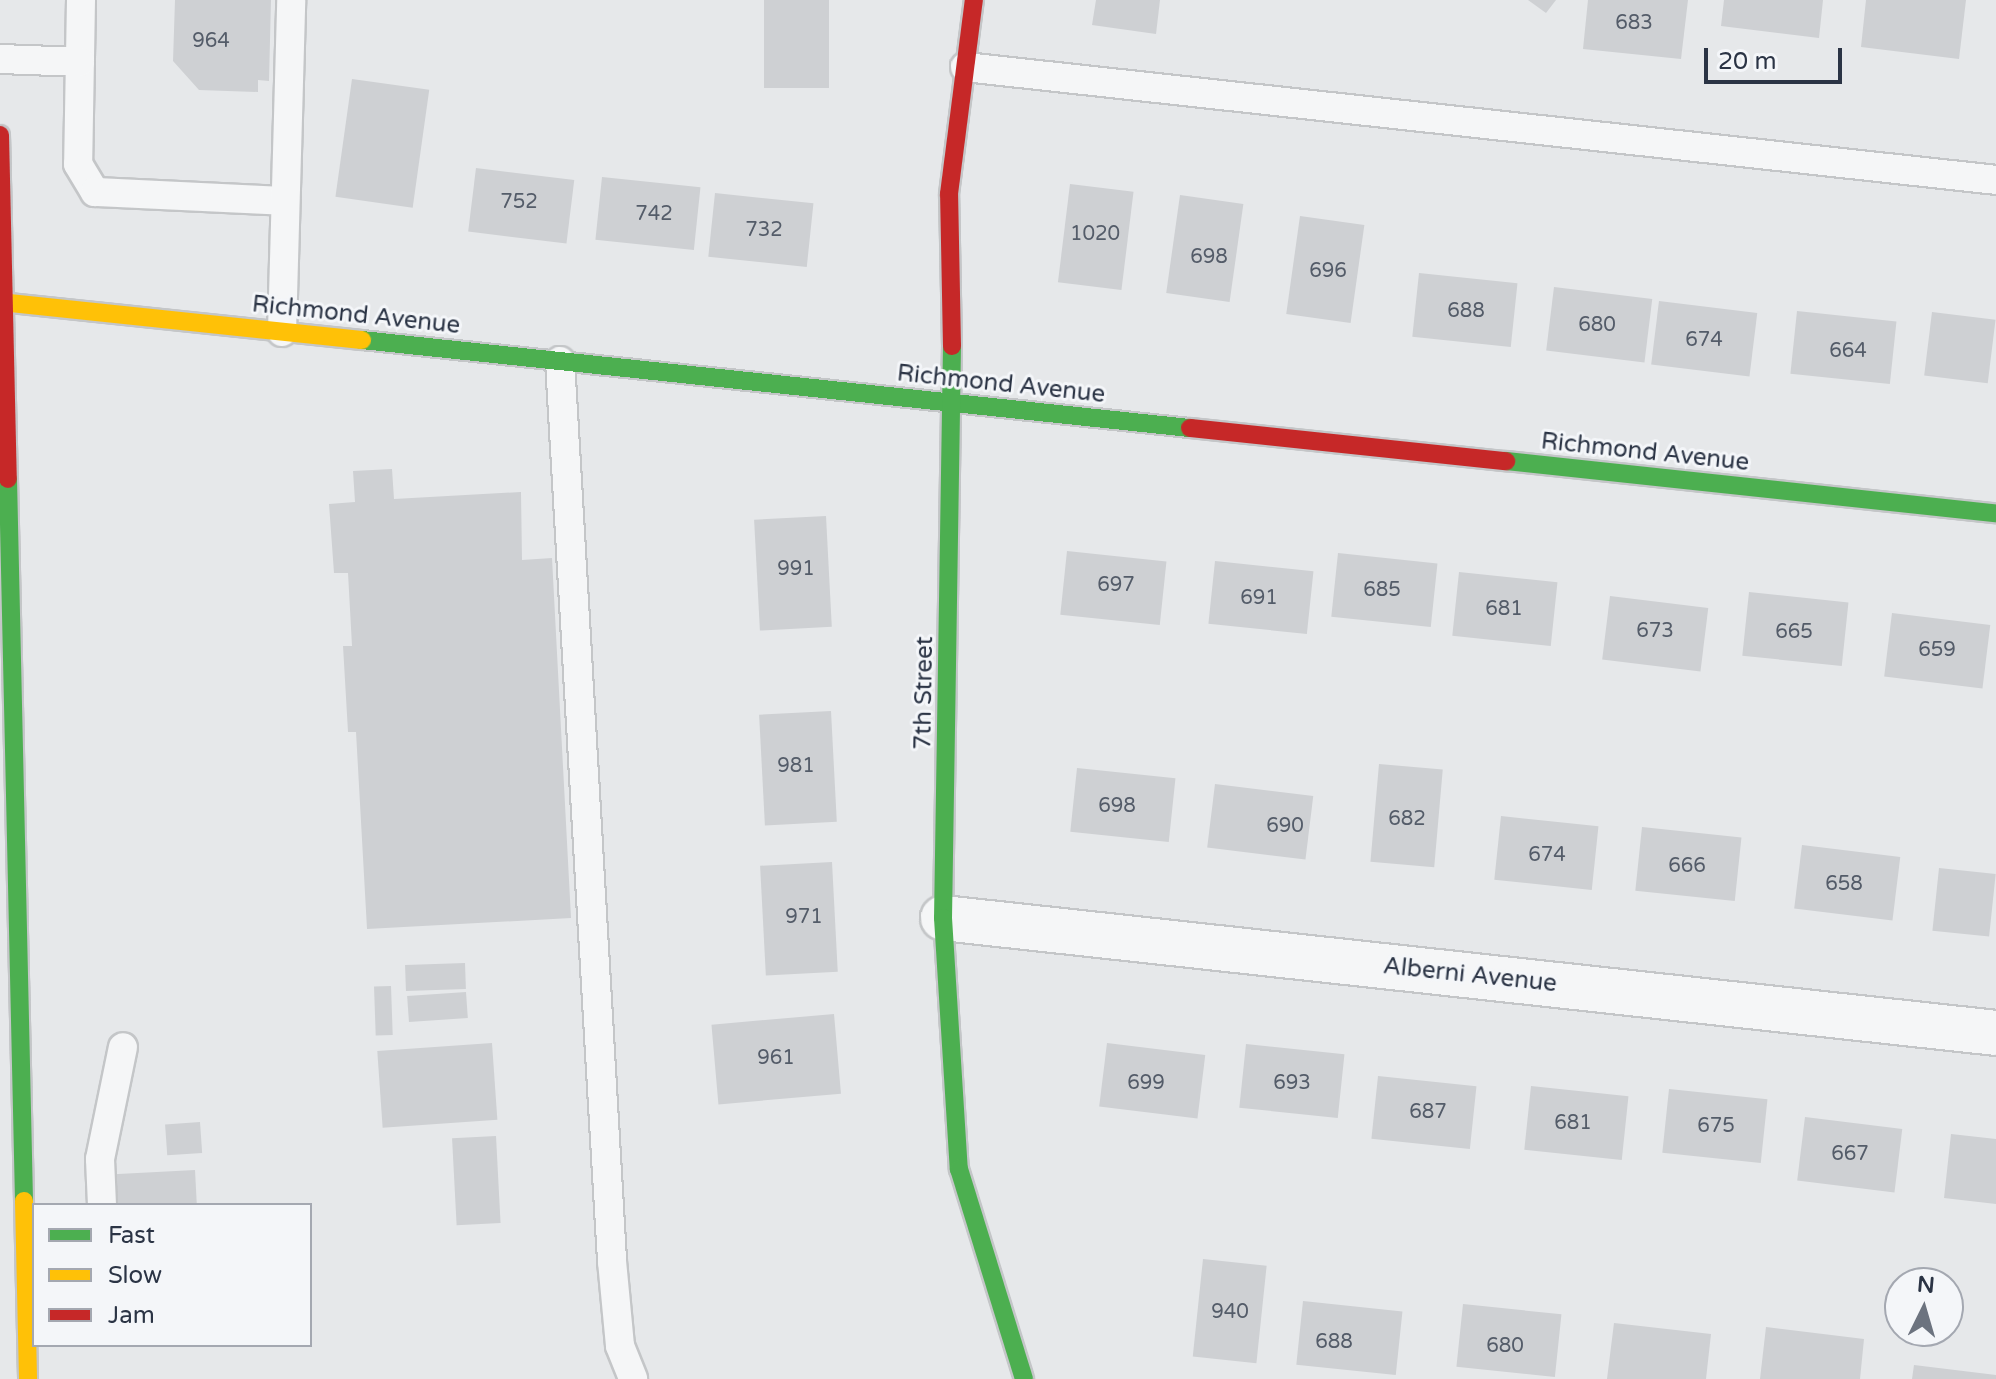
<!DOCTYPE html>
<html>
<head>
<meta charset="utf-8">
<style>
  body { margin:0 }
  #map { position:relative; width:1996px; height:1379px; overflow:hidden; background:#e6e8ea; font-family:"Varela Round",sans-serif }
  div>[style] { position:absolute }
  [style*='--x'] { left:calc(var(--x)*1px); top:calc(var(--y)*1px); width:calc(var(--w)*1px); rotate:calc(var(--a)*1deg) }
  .building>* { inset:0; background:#ced0d3; transform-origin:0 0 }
  .roads { filter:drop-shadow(2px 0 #c4c6c8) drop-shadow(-2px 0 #c4c6c8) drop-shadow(0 2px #c4c6c8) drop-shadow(0 -2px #c4c6c8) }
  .lane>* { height:28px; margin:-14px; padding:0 14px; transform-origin:14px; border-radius:14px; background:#f5f6f7 }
  .street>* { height:44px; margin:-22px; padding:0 22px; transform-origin:22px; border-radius:22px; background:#f5f6f7 }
  .fast>* { height:18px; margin:-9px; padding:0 9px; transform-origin:9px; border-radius:9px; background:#4caf50 }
  .slow>* { height:18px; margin:-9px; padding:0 9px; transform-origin:9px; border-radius:9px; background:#ffc107 }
  .jam>* { height:18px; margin:-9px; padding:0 9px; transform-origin:9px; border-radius:9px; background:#c62828 }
  span { translate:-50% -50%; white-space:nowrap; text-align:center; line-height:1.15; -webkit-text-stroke:6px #f4f6f9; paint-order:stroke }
  .number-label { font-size:20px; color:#545c69 }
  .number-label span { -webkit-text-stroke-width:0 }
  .street-label { font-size:24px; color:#2b3445 }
  .legend { position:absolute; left:32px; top:1203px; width:280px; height:144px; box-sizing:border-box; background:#f4f6f9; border:2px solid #a4a8b1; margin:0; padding:10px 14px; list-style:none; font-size:24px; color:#2b3445 }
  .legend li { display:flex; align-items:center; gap:16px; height:40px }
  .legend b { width:40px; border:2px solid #a4a8b1 }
  .north { position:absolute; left:1884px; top:1267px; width:80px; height:80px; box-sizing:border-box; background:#f4f6f9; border:2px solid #a4a8b1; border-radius:50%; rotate:5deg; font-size:22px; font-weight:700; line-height:32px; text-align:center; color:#2b3445 }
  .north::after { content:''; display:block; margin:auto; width:28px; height:36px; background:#6c737f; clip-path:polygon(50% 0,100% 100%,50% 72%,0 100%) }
  .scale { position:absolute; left:1704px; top:48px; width:138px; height:36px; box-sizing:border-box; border:4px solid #2b3445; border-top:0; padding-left:10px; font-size:24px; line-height:28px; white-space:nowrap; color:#2b3445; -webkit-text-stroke:6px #f4f6f9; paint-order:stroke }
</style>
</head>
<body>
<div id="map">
  <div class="building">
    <i style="clip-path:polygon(175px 0,271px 0,269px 81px,258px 80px,258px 92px,199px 90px,173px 61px)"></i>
    <i style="left:764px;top:0;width:65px;height:88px"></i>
    <i style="clip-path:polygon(1096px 0,1160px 0,1156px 34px,1092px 25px)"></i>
    <i style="clip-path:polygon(1528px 0,1556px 0,1546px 13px)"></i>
    <i style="clip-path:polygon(1588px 0,1688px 0,1681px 59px,1583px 49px)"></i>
    <i style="clip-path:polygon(1724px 0,1823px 0,1819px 38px,1721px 26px)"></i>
    <i style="clip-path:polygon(1866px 0,1966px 0,1959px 59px,1861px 47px)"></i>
    <i style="left:352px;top:79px;width:78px;height:119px;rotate:8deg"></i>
    <i style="left:476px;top:168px;width:99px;height:64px;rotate:7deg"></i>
    <i style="left:602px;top:177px;width:99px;height:63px;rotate:6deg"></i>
    <i style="left:1070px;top:184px;width:64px;height:99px;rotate:7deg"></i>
    <i style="left:715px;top:193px;width:99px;height:64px;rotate:6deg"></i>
    <i style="left:1180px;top:195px;width:64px;height:99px;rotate:8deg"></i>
    <i style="left:1300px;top:216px;width:65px;height:99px;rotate:8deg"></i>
    <i style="left:1419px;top:273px;width:99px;height:64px;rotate:6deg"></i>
    <i style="left:1554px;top:287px;width:99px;height:64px;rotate:7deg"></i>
    <i style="left:1659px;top:301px;width:99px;height:64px;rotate:7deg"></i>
    <i style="left:1797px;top:311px;width:100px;height:63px;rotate:6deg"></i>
    <i style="left:1932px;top:312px;width:64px;height:64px;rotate:7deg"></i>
    <i style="clip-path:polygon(392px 469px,394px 499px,521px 492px,522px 560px,552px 558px,571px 918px,367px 929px,356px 732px,348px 732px,343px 646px,352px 646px,348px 573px,334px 573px,329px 504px,355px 502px,353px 471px)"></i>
    <i style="left:826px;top:516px;width:111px;height:72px;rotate:87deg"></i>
    <i style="left:1067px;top:551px;width:100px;height:64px;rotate:6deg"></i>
    <i style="left:1338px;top:553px;width:100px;height:64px;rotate:6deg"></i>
    <i style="left:1215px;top:561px;width:99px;height:63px;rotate:6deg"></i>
    <i style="left:1459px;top:572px;width:99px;height:64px;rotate:6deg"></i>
    <i style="left:1749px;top:592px;width:100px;height:64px;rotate:6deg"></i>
    <i style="left:1610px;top:596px;width:99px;height:64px;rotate:7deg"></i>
    <i style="left:1892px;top:613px;width:99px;height:64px;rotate:7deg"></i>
    <i style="left:831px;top:711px;width:111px;height:72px;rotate:87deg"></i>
    <i style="left:1379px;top:764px;width:64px;height:98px;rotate:5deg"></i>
    <i style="left:1077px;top:768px;width:99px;height:64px;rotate:6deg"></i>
    <i style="left:1215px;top:784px;width:99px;height:64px;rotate:7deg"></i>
    <i style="left:1501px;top:816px;width:98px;height:64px;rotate:6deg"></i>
    <i style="left:1642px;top:827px;width:100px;height:64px;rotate:6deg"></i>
    <i style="left:1802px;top:845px;width:99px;height:64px;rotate:7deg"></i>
    <i style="left:832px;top:862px;width:110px;height:72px;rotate:87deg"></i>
    <i style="left:1939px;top:868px;width:57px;height:63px;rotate:6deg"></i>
    <i style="left:465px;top:963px;width:26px;height:60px;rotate:88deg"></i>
    <i style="left:391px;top:986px;width:49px;height:17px;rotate:88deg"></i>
    <i style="left:466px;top:992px;width:26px;height:59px;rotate:86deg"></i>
    <i style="left:834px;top:1014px;width:80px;height:123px;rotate:85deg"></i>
    <i style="left:492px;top:1043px;width:77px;height:115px;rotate:86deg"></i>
    <i style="left:1107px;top:1043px;width:99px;height:64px;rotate:7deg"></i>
    <i style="left:1246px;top:1044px;width:99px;height:64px;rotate:6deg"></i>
    <i style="left:1378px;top:1076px;width:99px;height:63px;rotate:6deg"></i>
    <i style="left:1531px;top:1086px;width:98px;height:64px;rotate:6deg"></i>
    <i style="left:1669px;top:1089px;width:99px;height:64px;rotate:6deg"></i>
    <i style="left:1805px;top:1117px;width:98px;height:64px;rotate:7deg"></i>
    <i style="left:200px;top:1122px;width:31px;height:35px;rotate:86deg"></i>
    <i style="clip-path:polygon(1951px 1134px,1996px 1139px,1996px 1204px,1944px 1198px)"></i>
    <i style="left:496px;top:1136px;width:87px;height:44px;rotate:87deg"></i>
    <i style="left:195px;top:1170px;width:35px;height:101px;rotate:87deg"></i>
    <i style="left:1203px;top:1259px;width:64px;height:98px;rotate:6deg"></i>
    <i style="left:1303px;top:1301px;width:100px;height:64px;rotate:6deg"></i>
    <i style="left:1463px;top:1304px;width:99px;height:63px;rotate:6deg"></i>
    <i style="clip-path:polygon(1614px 1323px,1711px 1334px,1706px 1379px,1607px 1379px)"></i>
    <i style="clip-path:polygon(1766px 1327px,1864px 1339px,1860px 1379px,1760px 1379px)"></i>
    <i style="clip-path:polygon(1914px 1365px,1996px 1375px,1996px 1379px,1912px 1379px)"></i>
  </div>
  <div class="roads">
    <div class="lane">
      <i style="--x:81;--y:0;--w:164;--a:91"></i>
      <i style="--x:78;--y:164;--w:33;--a:59"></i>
      <i style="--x:95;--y:192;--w:190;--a:2.7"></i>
      <i style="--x:0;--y:59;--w:80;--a:2.1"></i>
      <i style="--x:965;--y:67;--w:1037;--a:6.25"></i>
      <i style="--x:282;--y:332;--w:332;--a:-88.4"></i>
      <i style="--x:560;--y:361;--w:902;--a:86.69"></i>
      <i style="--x:612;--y:1261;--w:85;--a:84.6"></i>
      <i style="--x:620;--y:1346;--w:35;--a:68"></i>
      <i style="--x:102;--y:1205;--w:46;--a:-92.5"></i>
      <i style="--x:100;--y:1159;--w:114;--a:-78.4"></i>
    </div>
    <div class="street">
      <i style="--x:943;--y:918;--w:1059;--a:6.23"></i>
    </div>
    <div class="fast">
      <i style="--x:362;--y:340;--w:833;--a:6.07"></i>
      <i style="--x:952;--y:346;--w:572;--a:90.9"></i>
      <i style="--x:943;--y:918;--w:252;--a:86.4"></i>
      <i style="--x:959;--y:1169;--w:220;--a:72.8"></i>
      <i style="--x:1506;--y:461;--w:493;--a:6.1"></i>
      <i style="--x:8;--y:479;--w:722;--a:88.73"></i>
    </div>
    <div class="slow">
      <i style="--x:0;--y:302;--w:364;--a:6"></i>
      <i style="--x:24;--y:1201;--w:178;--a:88.7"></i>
    </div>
    <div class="jam">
      <i style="--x:0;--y:135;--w:344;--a:88.7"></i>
      <i style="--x:952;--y:346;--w:152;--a:-91.1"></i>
      <i style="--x:949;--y:194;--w:196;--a:-82.7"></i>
      <i style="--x:1190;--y:428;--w:318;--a:6"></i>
    </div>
  </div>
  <div class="number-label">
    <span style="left:1634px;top:23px">683</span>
    <span style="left:211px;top:41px">964</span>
    <span style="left:519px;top:202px">752</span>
    <span style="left:654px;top:214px">742</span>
    <span style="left:764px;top:230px">732</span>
    <span style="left:1095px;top:234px">1020</span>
    <span style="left:1209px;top:257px">698</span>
    <span style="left:1328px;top:271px">696</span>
    <span style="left:1466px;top:311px">688</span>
    <span style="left:1597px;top:325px">680</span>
    <span style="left:1704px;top:340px">674</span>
    <span style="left:1848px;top:351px">664</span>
    <span style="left:796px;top:569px">991</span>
    <span style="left:1116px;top:585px">697</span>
    <span style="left:1382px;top:590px">685</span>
    <span style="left:1259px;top:598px">691</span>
    <span style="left:1504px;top:609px">681</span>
    <span style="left:1655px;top:631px">673</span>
    <span style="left:1794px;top:632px">665</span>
    <span style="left:1937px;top:650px">659</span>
    <span style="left:796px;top:766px">981</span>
    <span style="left:1117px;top:806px">698</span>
    <span style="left:1407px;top:819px">682</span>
    <span style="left:1285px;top:826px">690</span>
    <span style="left:1547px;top:855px">674</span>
    <span style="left:1687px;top:866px">666</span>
    <span style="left:1844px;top:884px">658</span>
    <span style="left:804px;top:917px">971</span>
    <span style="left:776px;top:1058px">961</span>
    <span style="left:1146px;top:1083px">699</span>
    <span style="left:1292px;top:1083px">693</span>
    <span style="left:1428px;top:1112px">687</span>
    <span style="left:1573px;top:1123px">681</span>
    <span style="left:1716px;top:1126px">675</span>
    <span style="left:1850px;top:1154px">667</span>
    <span style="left:1230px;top:1312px">940</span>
    <span style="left:1334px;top:1342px">688</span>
    <span style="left:1505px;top:1346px">680</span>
  </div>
  <div class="street-label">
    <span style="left:356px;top:315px;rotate:6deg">Richmond Avenue</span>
    <span style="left:1001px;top:384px;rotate:6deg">Richmond Avenue</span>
    <span style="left:1645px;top:452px;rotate:6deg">Richmond Avenue</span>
    <span style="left:924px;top:693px;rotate:-89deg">7th Street</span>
    <span style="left:1470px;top:975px;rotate:6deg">Alberni Avenue</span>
  </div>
  <ul class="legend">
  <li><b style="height:10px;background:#4caf50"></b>Fast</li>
  <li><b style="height:10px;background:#ffc107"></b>Slow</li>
  <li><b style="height:10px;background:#c62828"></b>Jam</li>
  </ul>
  <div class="north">N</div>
  <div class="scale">20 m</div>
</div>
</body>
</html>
